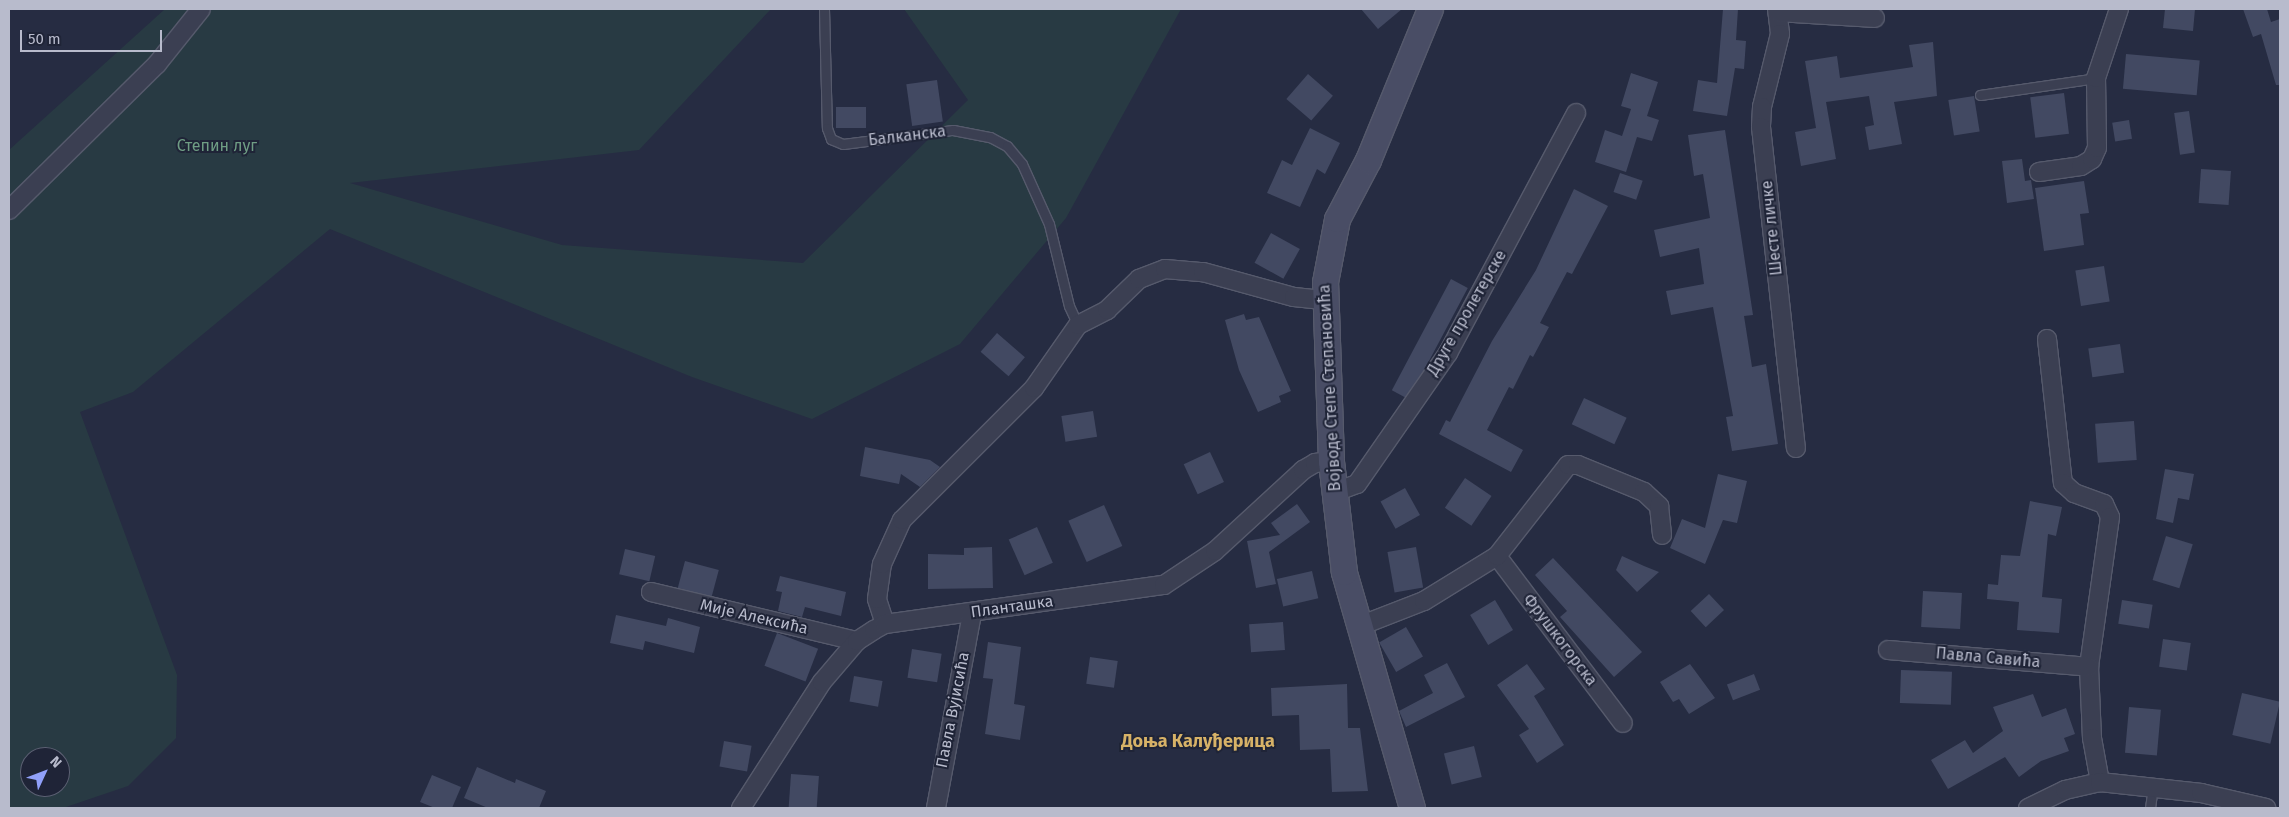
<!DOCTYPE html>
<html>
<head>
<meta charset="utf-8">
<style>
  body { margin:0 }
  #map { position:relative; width:2289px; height:817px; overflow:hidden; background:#262c42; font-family:"Fira Sans",sans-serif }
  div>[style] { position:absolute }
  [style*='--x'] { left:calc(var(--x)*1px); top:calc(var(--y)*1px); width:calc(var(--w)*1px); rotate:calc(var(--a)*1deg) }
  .green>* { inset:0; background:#283a43 }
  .building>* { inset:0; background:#424962; transform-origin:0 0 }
  .roads { filter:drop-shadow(1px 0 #565a6c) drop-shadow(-1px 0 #565a6c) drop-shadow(0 1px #565a6c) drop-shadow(0 -1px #565a6c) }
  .lane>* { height:9px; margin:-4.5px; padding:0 4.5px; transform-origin:4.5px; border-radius:4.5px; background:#3b3f52 }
  .street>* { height:18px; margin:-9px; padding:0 9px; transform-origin:9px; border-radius:9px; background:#3b3f52 }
  .secondary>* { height:25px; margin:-12.5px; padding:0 12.5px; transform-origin:12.5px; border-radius:12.5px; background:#494d65 }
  span { translate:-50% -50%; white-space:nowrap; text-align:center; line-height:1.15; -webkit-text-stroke:4px #1f2437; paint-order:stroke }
  .street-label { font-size:16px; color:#b8bbcc }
  .park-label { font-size:16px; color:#6f9d84 }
  .neighbourhood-label { font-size:18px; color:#d7b267; font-weight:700 }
  .frame { position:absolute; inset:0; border:10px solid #b8bbcc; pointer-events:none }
  .north { position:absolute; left:20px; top:747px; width:50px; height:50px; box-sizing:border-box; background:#1f2437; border:1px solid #5c6073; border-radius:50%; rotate:47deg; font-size:14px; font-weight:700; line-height:20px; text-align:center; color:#b8bbcc }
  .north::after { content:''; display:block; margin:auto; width:18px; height:22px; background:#90a0f9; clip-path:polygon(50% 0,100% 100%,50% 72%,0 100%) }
  .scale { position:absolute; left:20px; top:30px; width:142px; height:22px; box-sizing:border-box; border:2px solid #b8bbcc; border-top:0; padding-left:6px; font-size:15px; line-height:18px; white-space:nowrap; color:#b8bbcc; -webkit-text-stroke:4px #1f2437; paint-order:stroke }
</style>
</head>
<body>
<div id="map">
  <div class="green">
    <i style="clip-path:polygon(evenodd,165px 9px,771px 9px,639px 150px,350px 183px,562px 245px,803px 263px,968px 100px,904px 9px,1181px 9px,1066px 218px,960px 344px,812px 419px,692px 377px,330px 229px,133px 392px,80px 412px,177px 675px,176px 738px,128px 786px,63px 808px,9px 808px,9px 150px,165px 9px,30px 757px,60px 757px,60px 787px,30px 787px,30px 757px)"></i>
  </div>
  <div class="building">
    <i style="clip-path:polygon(1361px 9px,1402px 9px,1378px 29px)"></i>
    <i style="clip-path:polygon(1723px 9px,1738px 9px,1736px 40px,1746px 41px,1744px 69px,1735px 68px,1727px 116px,1693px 111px,1698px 80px,1717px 83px)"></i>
    <i style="clip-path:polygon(2165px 9px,2195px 9px,2193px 31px,2163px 28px)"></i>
    <i style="clip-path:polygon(2243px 9px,2267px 9px,2271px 22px,2280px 19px,2280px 85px,2276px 85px,2261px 34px,2253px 37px)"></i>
    <i style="clip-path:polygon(1933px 42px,1937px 96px,1894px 102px,1902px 144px,1869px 150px,1865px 127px,1874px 125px,1869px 96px,1826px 102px,1836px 159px,1801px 166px,1795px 132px,1816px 128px,1805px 61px,1837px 56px,1840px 78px,1913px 67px,1909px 45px)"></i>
    <i style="left:2126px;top:54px;width:74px;height:35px;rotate:5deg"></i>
    <i style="clip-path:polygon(1631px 73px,1658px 82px,1647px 116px,1659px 120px,1652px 141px,1637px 137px,1626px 172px,1595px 162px,1605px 130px,1622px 136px,1631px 109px,1621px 106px)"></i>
    <i style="left:1308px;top:74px;width:33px;height:33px;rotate:41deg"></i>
    <i style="left:937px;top:80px;width:42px;height:31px;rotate:82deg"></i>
    <i style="left:2064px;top:93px;width:41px;height:34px;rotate:83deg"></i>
    <i style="left:1974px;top:96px;width:36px;height:26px;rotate:81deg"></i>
    <i style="left:836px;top:107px;width:30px;height:21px"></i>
    <i style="left:2189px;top:111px;width:42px;height:15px;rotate:82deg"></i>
    <i style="left:2129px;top:120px;width:19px;height:17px;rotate:81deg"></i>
    <i style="clip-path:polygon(1310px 128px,1340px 143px,1325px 174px,1317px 169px,1300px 207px,1267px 193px,1282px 160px,1292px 165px)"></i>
    <i style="clip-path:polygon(1725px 130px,1753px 315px,1744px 316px,1752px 367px,1766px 364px,1778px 444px,1732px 451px,1726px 417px,1733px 416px,1713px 307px,1671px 315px,1666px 291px,1704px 284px,1699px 248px,1660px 257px,1654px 230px,1710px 218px,1703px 174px,1694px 176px,1688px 135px)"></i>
    <i style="clip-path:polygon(2022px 159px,2025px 181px,2031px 180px,2034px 199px,2007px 203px,2002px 161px)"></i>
    <i style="left:2201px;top:169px;width:30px;height:34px;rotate:4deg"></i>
    <i style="left:1620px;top:173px;width:24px;height:20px;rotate:19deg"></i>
    <i style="clip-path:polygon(2084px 181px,2089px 213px,2080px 214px,2084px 245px,2044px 251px,2035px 188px)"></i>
    <i style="clip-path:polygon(1574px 189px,1608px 206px,1572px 274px,1567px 272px,1540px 323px,1549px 327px,1533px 357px,1530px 355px,1513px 389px,1509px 387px,1487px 430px,1523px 450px,1511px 472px,1439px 434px,1446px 420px,1450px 422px,1492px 341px,1536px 270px)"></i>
    <i style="left:1271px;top:233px;width:33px;height:34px;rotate:29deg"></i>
    <i style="left:2104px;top:266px;width:36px;height:29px;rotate:81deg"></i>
    <i style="left:1451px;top:279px;width:19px;height:126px;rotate:28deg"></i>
    <i style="clip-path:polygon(1244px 314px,1246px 320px,1259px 317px,1291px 391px,1279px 396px,1281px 402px,1258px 412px,1239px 370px,1225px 320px)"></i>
    <i style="left:997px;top:333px;width:37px;height:25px;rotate:41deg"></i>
    <i style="left:2120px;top:344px;width:29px;height:32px;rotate:82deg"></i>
    <i style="left:1584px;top:398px;width:47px;height:29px;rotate:25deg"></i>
    <i style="left:1093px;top:411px;width:26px;height:32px;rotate:81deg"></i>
    <i style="left:2134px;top:421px;width:39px;height:39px;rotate:86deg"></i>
    <i style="clip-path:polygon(865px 447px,930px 460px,940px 467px,920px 487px,901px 474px,899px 484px,860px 476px)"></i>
    <i style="left:1210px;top:452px;width:33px;height:29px;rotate:65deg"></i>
    <i style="clip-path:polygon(2165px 469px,2194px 474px,2189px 500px,2178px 498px,2173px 523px,2156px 519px)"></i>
    <i style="clip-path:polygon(1718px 474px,1747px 481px,1737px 523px,1723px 520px,1705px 564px,1670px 548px,1682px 519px,1705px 528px)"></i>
    <i style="left:1465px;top:478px;width:32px;height:36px;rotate:34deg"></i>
    <i style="left:1405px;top:488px;width:31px;height:28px;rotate:61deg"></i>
    <i style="clip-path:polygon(2030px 501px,2062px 507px,2056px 536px,2048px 534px,2042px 597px,2062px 599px,2059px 633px,2017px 630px,2019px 602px,1987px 599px,1988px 584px,1998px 585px,2001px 555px,2020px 556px)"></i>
    <i style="clip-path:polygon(1297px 504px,1310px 522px,1269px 552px,1276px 584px,1256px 588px,1247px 541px,1280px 535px,1271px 523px)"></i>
    <i style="left:1104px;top:505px;width:45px;height:39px;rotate:66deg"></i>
    <i style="left:1037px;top:527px;width:39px;height:31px;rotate:66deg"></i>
    <i style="left:2166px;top:536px;width:28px;height:46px;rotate:17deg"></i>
    <i style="clip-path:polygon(992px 547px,993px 588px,928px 589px,928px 554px,964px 555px,964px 548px)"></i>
    <i style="left:1416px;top:547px;width:41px;height:29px;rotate:80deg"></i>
    <i style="left:625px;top:549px;width:31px;height:26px;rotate:13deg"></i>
    <i style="clip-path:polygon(1622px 556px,1644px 566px,1659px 572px,1637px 592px,1616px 570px)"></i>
    <i style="clip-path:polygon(1553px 558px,1642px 652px,1614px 677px,1560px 617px,1567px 611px,1535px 575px)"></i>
    <i style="left:685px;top:561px;width:35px;height:28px;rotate:15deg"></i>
    <i style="left:1312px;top:571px;width:28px;height:36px;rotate:77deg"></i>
    <i style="clip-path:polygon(780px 576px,846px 592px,841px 616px,805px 607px,802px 617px,778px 611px,782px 592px,776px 591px)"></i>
    <i style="left:1923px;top:591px;width:39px;height:36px;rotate:3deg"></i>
    <i style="left:1709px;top:594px;width:22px;height:25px;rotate:47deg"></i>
    <i style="left:1495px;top:600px;width:35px;height:29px;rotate:59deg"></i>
    <i style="left:2122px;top:600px;width:31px;height:24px;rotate:9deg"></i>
    <i style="clip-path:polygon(616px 615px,666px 626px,668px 618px,700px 627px,694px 653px,645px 641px,643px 650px,610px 643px)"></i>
    <i style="left:1283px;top:622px;width:28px;height:34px;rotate:86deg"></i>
    <i style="left:1406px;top:627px;width:34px;height:31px;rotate:60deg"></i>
    <i style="left:777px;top:633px;width:44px;height:35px;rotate:21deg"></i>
    <i style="left:2163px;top:639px;width:28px;height:28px;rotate:8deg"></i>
    <i style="clip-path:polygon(988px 642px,1021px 647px,1014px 704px,1025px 706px,1020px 740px,985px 734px,993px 679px,983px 678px)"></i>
    <i style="left:912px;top:649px;width:30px;height:29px;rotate:9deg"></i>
    <i style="left:1090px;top:657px;width:28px;height:27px;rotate:8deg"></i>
    <i style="clip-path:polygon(1447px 663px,1465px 697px,1406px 727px,1399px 711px,1433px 693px,1424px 675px)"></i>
    <i style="clip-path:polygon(1527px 664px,1545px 689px,1534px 696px,1564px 745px,1537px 763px,1519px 735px,1529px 729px,1497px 685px)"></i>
    <i style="clip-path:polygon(1690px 664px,1715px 698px,1689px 714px,1679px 699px,1673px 702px,1660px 682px)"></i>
    <i style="left:1901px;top:670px;width:51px;height:33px;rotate:2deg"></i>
    <i style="left:1754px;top:674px;width:17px;height:29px;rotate:69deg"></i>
    <i style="left:854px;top:676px;width:29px;height:26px;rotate:10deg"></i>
    <i style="clip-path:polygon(1347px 684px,1348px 728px,1360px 728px,1368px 791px,1332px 792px,1330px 749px,1300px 750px,1299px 715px,1272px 716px,1271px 688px)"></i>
    <i style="left:2242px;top:693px;width:39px;height:43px;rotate:13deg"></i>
    <i style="clip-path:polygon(2033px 694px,2042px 717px,2066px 708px,2075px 734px,2064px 738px,2069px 751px,2041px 761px,2019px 777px,2005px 757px,1948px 789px,1931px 760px,1965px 740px,1973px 753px,2003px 731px,1993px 707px)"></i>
    <i style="left:2129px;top:707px;width:32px;height:46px;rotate:5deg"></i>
    <i style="left:724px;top:741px;width:28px;height:26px;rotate:10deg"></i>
    <i style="left:1474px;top:746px;width:32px;height:31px;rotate:76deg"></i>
    <i style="clip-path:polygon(477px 767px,515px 783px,516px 779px,546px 791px,539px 808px,488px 808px,464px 798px)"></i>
    <i style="left:791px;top:774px;width:28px;height:34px;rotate:4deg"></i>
    <i style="clip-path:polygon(432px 775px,461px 787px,452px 808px,435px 808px,420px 802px)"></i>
  </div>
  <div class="roads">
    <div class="lane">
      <i style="--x:824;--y:9;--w:119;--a:88.6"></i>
      <i style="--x:827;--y:128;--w:12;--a:70"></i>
      <i style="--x:831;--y:139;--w:13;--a:23"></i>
      <i style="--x:843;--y:144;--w:111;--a:-7.3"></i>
      <i style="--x:953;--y:130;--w:38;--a:11"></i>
      <i style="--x:990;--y:137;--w:19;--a:28"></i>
      <i style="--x:1007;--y:146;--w:23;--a:50"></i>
      <i style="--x:1022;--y:164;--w:66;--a:65.8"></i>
      <i style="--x:1049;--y:224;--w:84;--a:76.3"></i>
      <i style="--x:1069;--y:306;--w:21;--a:65"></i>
      <i style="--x:1980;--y:95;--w:117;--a:-8.3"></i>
      <i style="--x:2150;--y:808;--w:21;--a:-82"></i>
    </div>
    <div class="street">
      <i style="--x:1777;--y:9;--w:25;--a:83"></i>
      <i style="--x:1780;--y:34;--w:75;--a:103.9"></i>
      <i style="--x:1762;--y:107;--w:20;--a:93"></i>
      <i style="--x:1761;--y:127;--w:323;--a:83.8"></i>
      <i style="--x:1778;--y:12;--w:97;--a:3.5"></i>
      <i style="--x:2039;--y:172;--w:42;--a:-8.1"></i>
      <i style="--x:2081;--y:166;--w:13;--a:-32"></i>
      <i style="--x:2092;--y:159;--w:12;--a:-66"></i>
      <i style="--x:2097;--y:148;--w:70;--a:-90.8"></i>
      <i style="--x:2096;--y:78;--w:73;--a:-71.6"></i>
      <i style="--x:9;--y:210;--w:208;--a:-44.6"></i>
      <i style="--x:157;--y:64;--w:70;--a:-51.3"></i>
      <i style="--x:2047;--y:339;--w:145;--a:83.7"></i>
      <i style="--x:2063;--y:483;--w:15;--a:42"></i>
      <i style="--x:2074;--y:493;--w:32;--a:20"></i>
      <i style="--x:2104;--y:504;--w:14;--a:65"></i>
      <i style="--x:2110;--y:517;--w:151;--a:98"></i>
      <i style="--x:2089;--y:667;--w:71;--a:87.6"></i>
      <i style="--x:2092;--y:738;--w:45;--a:79.7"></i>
      <i style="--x:1335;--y:492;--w:23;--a:-20"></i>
      <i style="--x:1357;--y:484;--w:160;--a:-55.2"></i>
      <i style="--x:1448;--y:353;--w:272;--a:-61.9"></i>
      <i style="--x:1497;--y:556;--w:209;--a:53"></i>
      <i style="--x:651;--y:592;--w:212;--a:13.4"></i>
      <i style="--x:885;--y:624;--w:26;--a:-108"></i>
      <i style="--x:877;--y:599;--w:35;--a:-82"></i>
      <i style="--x:882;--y:564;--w:48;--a:-65.6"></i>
      <i style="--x:902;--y:520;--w:187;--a:-45"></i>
      <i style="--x:1034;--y:388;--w:77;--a:-55.1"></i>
      <i style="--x:1078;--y:325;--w:33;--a:-27"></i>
      <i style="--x:1107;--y:310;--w:45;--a:-44.1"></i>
      <i style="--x:1139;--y:279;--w:28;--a:-21"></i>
      <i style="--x:1165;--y:269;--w:38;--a:5"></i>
      <i style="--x:1203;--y:272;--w:94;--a:15.4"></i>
      <i style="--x:1294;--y:297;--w:31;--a:6"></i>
      <i style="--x:1357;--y:627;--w:72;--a:-21.2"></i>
      <i style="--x:1424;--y:601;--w:86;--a:-31.7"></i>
      <i style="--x:1497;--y:556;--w:115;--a:-52"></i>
      <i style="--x:1568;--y:465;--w:10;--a:0"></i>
      <i style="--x:1578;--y:465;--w:71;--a:22.2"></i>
      <i style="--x:1644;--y:492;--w:21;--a:43"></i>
      <i style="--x:1659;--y:506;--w:29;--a:84"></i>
      <i style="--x:1888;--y:650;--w:202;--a:4.8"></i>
      <i style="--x:741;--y:808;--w:150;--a:-57.3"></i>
      <i style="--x:822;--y:682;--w:54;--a:-49.5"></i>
      <i style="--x:857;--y:641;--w:20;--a:-33"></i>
      <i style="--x:874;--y:630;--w:13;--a:-29"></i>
      <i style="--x:885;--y:624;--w:282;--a:-8"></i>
      <i style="--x:1164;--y:585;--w:61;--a:-33.7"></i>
      <i style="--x:1215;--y:551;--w:120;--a:-42.6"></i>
      <i style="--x:1303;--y:470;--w:14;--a:-30"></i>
      <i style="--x:1315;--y:463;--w:16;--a:-7"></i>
      <i style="--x:936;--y:808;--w:198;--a:-79.5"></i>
      <i style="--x:2028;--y:808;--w:41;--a:-25.9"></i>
      <i style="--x:2065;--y:790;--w:36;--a:-13"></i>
      <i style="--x:2100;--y:782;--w:102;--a:6.2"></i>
      <i style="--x:2201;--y:793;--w:67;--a:13"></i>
    </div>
    <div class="secondary">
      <i style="--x:1412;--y:808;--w:246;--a:-106.1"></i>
      <i style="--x:1344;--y:572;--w:112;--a:-96.7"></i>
      <i style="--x:1331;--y:461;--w:179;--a:-91.9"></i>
      <i style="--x:1325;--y:282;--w:64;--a:-79.2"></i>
      <i style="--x:1337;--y:219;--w:67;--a:-62.3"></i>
      <i style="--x:1368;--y:160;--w:163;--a:-67.7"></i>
    </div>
  </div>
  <div class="street-label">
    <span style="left:907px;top:136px;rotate:-7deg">Балканска</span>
    <span style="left:1772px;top:228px;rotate:-96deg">Шесте личке</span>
    <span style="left:1467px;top:313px;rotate:-60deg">Друге пролетерске</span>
    <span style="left:1330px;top:388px;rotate:-93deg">Војводе Степе Степановића</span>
    <span style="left:1012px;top:607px;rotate:-8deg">Планташка</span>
    <span style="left:754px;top:617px;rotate:13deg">Мије Алексића</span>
    <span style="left:1560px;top:640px;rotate:53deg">Фрушкогорска</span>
    <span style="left:1988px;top:658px;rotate:5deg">Павла Савића</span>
    <span style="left:953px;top:710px;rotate:-79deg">Павла Вујисића</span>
  </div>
  <div class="park-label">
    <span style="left:217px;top:146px">Степин луг</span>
  </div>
  <div class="neighbourhood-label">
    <span style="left:1198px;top:741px">Доња Калуђерица</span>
  </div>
  <div class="frame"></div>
  <div class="north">N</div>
  <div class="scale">50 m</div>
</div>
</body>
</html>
